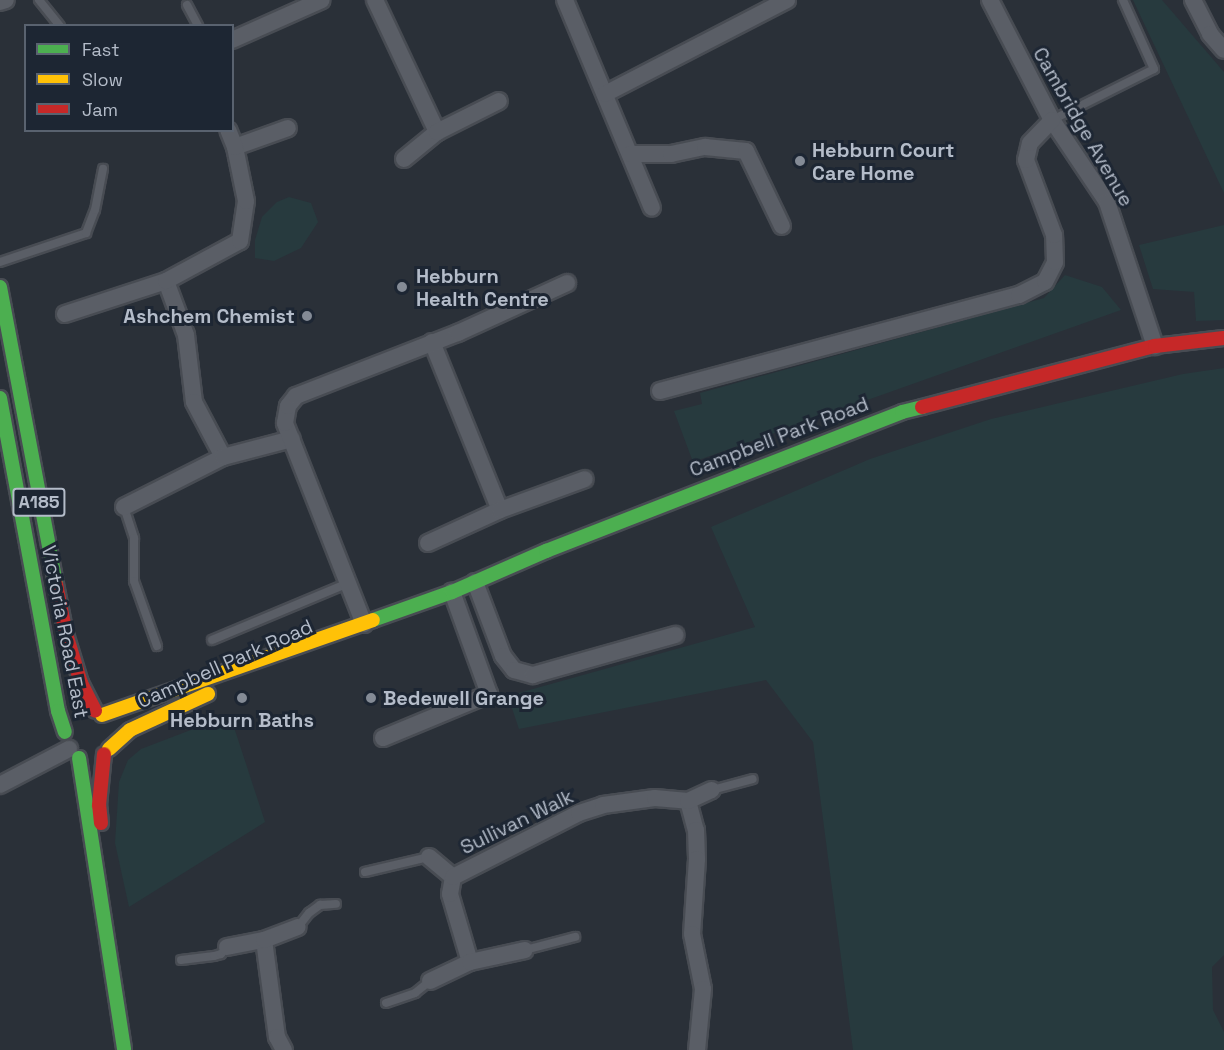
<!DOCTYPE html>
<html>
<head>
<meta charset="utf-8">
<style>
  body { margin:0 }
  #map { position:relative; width:1224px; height:1050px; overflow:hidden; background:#2a3038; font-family:"Space Grotesk",sans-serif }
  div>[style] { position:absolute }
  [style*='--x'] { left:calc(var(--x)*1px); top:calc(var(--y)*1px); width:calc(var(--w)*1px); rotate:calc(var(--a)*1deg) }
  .green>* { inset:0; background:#273a3e }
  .roads { filter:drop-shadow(2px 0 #484c53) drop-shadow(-2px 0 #484c53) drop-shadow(0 2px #484c53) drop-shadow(0 -2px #484c53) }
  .lane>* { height:8px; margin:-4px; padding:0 4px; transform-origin:4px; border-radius:4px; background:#5a5e66 }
  .street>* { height:16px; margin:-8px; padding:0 8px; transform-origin:8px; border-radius:8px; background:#5a5e66 }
  .fast>* { height:14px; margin:-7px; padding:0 7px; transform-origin:7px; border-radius:7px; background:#4caf50 }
  .slow>* { height:14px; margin:-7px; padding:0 7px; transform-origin:7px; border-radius:7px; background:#ffc107 }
  .jam>* { height:14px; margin:-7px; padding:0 7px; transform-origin:7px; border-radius:7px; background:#c62828 }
  .dots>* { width:16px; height:16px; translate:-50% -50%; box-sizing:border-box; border:3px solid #1d2633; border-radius:50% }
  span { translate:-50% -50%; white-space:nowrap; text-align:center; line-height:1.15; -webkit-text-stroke:6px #1d2633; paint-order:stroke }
  .shield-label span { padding:2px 4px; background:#1d2633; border:2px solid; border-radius:4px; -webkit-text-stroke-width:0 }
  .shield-label { font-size:18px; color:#b4bcc9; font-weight:700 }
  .street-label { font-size:20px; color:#b4bcc9 }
  .poi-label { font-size:20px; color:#b4bcc9; font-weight:700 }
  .left { translate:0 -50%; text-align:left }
  .right { translate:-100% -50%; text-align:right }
  .legend { position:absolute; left:24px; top:24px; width:210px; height:108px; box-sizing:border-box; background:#1d2633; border:2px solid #59626f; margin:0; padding:8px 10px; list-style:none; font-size:18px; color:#b4bcc9 }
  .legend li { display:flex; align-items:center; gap:12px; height:30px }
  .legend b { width:30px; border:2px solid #59626f }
</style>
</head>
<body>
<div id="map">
  <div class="green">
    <i style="clip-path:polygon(1133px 0,1162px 0,1224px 72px,1224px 193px)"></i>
    <i style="clip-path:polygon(289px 197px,311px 203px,318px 222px,301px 248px,274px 261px,255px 258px,255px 240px,262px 217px,277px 202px)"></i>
    <i style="clip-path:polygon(1224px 225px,1224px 320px,1196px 321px,1194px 292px,1153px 289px,1139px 245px)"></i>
    <i style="clip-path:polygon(1065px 275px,1102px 287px,1121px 310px,693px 462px,674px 411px,702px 404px,700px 393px,1044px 298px)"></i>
    <i style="clip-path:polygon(1224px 368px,1224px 955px,1212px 967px,1213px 1010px,1224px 1032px,1224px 1050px,853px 1050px,813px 742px,766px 680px,519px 729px,508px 696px,755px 627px,711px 527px,870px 459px,991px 419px,1183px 374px)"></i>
    <i style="clip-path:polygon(230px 715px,265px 822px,129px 907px,115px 843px,119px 782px,128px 760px,141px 749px)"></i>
  </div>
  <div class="roads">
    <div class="lane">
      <i style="--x:39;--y:0;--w:33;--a:51"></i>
      <i style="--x:187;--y:5;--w:24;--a:62"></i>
      <i style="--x:1052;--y:120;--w:114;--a:-26.6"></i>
      <i style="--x:1154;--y:69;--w:76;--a:-114.2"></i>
      <i style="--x:0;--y:262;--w:91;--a:-18.6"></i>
      <i style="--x:86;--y:233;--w:25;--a:-69"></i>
      <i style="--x:95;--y:210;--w:42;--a:-79"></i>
      <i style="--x:124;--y:507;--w:33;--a:72"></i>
      <i style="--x:134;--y:538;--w:43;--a:90"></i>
      <i style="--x:134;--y:581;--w:69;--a:70.5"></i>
      <i style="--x:212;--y:640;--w:147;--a:-22.7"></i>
      <i style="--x:712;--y:790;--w:42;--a:-15"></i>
      <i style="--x:365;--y:872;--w:66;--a:-13.2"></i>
      <i style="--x:298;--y:927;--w:18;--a:-52"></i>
      <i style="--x:309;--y:913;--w:14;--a:-36"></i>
      <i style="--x:320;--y:905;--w:16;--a:-4"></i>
      <i style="--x:525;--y:950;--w:52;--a:-14.6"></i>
      <i style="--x:181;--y:960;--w:33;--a:-7"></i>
      <i style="--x:214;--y:956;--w:7;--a:-16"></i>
      <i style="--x:221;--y:954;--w:9;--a:-49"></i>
      <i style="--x:386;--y:1003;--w:31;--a:-19"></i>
      <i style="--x:415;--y:993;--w:19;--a:-39"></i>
    </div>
    <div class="street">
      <i style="--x:375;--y:0;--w:146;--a:64.8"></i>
      <i style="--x:565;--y:0;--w:225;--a:67.3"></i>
      <i style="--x:990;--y:0;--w:135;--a:62.7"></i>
      <i style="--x:1052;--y:120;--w:99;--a:56.1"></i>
      <i style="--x:1107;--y:202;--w:152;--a:71.6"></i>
      <i style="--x:1193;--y:0;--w:38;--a:63"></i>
      <i style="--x:1210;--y:34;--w:21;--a:49"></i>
      <i style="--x:0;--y:2;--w:6;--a:-18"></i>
      <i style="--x:232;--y:40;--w:98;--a:-24"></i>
      <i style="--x:605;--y:94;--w:205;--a:-27.3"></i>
      <i style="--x:235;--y:147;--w:56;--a:-19.7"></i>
      <i style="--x:630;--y:154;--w:41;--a:0"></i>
      <i style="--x:671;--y:154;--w:35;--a:-12"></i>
      <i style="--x:705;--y:147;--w:41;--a:5.6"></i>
      <i style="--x:746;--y:151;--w:83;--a:64.4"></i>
      <i style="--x:404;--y:159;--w:43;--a:-39.3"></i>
      <i style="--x:437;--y:132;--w:69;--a:-26.6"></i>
      <i style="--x:166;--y:281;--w:58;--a:69.7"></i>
      <i style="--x:186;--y:335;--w:67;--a:83.2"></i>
      <i style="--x:194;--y:402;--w:62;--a:62.2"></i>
      <i style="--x:65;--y:314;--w:106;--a:-18.1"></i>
      <i style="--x:166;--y:281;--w:84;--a:-28.4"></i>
      <i style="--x:240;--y:241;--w:40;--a:-81.5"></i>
      <i style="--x:246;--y:201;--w:55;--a:-101.5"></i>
      <i style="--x:235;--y:147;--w:18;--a:-112"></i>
      <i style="--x:432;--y:342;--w:181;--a:68"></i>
      <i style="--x:660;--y:391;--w:372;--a:-15"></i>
      <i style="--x:1019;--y:295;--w:29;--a:-27"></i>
      <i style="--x:1045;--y:282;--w:22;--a:-63"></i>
      <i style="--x:1055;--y:262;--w:27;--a:-92"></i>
      <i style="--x:1054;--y:235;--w:80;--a:-110.5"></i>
      <i style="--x:1026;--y:160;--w:17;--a:-77"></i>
      <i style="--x:1030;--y:143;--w:32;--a:-46"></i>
      <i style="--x:124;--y:507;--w:111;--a:-26.8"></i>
      <i style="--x:223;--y:457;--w:71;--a:-14.6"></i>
      <i style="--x:428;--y:543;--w:79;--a:-24.6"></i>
      <i style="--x:500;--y:510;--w:90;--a:-20"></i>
      <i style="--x:475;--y:582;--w:79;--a:69.3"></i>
      <i style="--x:503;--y:656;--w:18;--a:52"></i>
      <i style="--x:514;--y:670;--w:20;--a:15"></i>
      <i style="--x:533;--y:675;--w:148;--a:-15.7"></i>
      <i style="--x:364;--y:624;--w:216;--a:-111.5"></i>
      <i style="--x:285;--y:423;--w:17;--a:-80"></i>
      <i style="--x:288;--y:406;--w:13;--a:-51"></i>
      <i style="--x:296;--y:396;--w:174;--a:-21.3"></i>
      <i style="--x:458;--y:333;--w:120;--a:-24.6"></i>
      <i style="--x:383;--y:738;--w:115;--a:-22.5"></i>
      <i style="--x:489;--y:694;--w:109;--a:-109.9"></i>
      <i style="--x:0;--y:785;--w:78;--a:-27.6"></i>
      <i style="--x:688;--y:801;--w:30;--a:75"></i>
      <i style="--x:696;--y:830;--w:29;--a:88"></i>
      <i style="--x:697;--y:859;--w:75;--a:93.8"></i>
      <i style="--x:692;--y:934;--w:56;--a:78.7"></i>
      <i style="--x:703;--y:989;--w:61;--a:95.6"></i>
      <i style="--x:429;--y:857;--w:31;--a:40"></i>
      <i style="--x:264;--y:940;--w:98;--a:82.4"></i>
      <i style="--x:277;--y:1037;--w:15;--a:62"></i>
      <i style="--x:227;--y:947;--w:38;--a:-11"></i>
      <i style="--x:264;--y:940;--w:36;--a:-21"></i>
      <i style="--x:470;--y:962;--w:71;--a:-106.4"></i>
      <i style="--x:450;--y:894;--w:17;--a:-80"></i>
      <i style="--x:453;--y:877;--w:141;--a:-26.9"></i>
      <i style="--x:579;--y:813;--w:25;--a:-18"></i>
      <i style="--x:603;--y:805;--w:52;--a:-7.7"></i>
      <i style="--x:655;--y:798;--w:33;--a:5"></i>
      <i style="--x:688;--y:801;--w:26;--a:-25"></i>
      <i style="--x:430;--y:981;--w:44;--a:-25.4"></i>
      <i style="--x:470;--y:962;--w:56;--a:-12.3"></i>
    </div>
    <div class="fast">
      <i style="--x:0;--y:287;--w:302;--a:79.3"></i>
      <i style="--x:0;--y:398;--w:318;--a:79.5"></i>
      <i style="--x:58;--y:711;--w:22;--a:72"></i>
      <i style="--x:373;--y:620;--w:84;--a:-19.5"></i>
      <i style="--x:452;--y:592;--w:103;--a:-23.6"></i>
      <i style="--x:546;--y:551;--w:382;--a:-21.3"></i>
      <i style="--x:902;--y:412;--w:21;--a:-14"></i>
      <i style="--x:79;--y:758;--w:295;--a:81.2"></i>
    </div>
    <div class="slow">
      <i style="--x:102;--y:715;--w:287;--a:-19.3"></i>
      <i style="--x:109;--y:749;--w:28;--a:-42"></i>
      <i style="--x:130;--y:730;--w:86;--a:-24.8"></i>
    </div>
    <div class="jam">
      <i style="--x:922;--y:407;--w:241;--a:-14.7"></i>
      <i style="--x:1155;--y:346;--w:69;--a:-6.6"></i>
      <i style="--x:56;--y:584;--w:51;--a:78.7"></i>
      <i style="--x:66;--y:634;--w:51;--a:73"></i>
      <i style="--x:81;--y:683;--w:31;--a:63"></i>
      <i style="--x:101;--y:823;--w:18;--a:-96"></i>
      <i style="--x:99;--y:805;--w:51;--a:-84.4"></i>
    </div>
  </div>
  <div class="dots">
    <i style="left:800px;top:161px;background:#848b96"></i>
    <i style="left:402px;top:287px;background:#848b96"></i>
    <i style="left:307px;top:316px;background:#848b96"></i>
    <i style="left:242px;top:698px;background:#848b96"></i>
    <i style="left:371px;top:698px;background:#848b96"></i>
  </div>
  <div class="shield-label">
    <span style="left:39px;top:502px">A185</span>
  </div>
  <div class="street-label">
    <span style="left:1083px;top:127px;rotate:60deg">Cambridge Avenue</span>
    <span style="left:779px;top:437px;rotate:-21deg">Campbell Park Road</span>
    <span style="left:65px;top:632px;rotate:79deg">Victoria Road East</span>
    <span style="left:225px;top:664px;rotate:-24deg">Campbell Park Road</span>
    <span style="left:517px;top:822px;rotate:-26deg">Sullivan Walk</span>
  </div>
  <div class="poi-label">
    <span class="left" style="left:812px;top:162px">Hebburn Court<br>Care Home</span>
    <span class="left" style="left:416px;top:288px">Hebburn<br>Health Centre</span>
    <span class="right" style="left:295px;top:316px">Ashchem Chemist</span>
    <span class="left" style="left:383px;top:698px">Bedewell Grange</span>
    <span style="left:242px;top:720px">Hebburn Baths</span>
  </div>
  <ul class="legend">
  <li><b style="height:8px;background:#4caf50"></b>Fast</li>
  <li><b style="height:8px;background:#ffc107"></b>Slow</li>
  <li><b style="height:8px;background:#c62828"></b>Jam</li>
  </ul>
</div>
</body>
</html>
